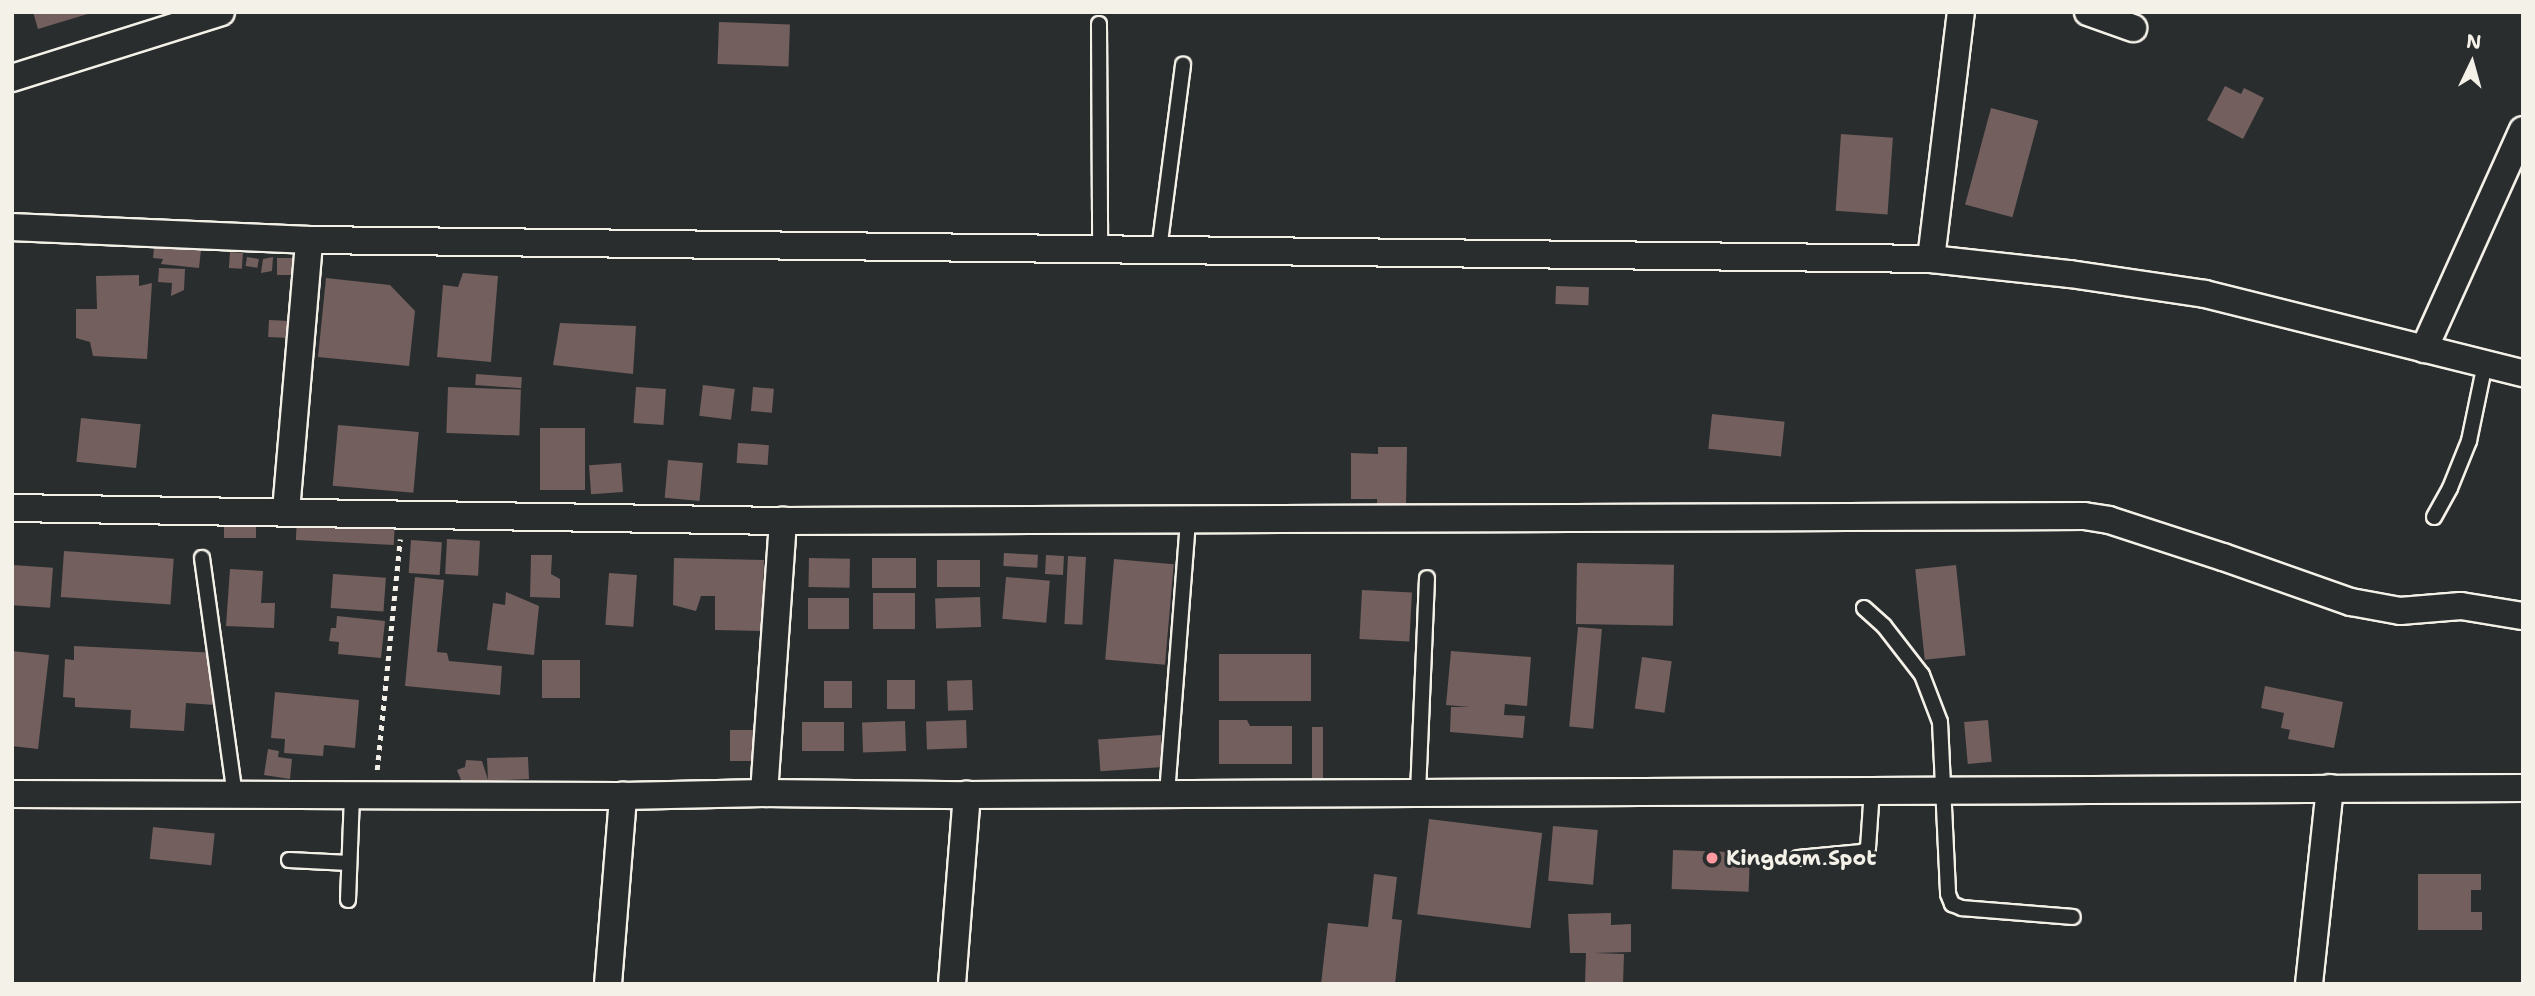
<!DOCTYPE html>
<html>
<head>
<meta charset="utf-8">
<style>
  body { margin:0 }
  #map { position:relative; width:2535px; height:996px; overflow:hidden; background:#2a2d2e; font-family:"Shantell Sans",sans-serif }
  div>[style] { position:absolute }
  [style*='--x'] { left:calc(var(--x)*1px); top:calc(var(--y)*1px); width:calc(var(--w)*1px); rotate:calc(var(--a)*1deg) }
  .building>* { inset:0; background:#725f5e; transform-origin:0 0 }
  .path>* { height:4.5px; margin-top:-2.25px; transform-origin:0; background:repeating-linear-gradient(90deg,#f4f1e8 0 5px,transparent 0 10px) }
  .roads { filter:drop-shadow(2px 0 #f4f1e8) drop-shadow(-2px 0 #f4f1e8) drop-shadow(0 2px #f4f1e8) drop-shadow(0 -2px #f4f1e8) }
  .lane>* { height:14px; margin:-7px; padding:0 7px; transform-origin:7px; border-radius:7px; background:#2a2d2e }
  .street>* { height:26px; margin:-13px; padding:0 13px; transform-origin:13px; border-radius:13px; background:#2a2d2e }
  .dots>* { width:19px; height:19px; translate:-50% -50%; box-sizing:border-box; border:4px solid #2a2d2e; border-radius:50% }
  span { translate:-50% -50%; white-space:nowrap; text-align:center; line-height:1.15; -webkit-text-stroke:6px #2a2d2e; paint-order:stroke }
  .poi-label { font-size:21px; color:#f4f1e8; font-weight:700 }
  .left { translate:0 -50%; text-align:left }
  .frame { position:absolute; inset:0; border:14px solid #f4f1e8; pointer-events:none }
  .north { position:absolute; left:2437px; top:28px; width:70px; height:70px; -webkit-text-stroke:5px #2a2d2e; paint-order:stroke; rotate:5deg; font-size:19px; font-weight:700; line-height:28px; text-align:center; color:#f4f1e8 }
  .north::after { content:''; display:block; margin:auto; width:24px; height:32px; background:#f4f1e8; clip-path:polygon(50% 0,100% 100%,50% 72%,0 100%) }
</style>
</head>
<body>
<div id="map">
  <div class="building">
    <i style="clip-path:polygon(33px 12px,91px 12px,91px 13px,38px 29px)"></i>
    <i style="left:719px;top:22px;width:71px;height:42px;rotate:2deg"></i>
    <i style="clip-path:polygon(2225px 86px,2241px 94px,2244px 88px,2264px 98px,2243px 139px,2207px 120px)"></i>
    <i style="left:1991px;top:108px;width:49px;height:100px;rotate:15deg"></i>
    <i style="left:1841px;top:134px;width:52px;height:77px;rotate:4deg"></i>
    <i style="clip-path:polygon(161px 245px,201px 250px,199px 268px,161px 264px,163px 259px,153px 258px,154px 248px,160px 249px)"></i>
    <i style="left:230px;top:252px;width:13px;height:16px;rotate:4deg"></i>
    <i style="left:247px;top:257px;width:12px;height:9px;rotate:9deg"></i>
    <i style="clip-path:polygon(273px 257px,272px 271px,261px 273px,263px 259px)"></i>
    <i style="left:277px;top:258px;width:20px;height:17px"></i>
    <i style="clip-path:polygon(159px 268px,185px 269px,184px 290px,171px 296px,172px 283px,158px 282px)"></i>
    <i style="clip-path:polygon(463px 273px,498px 276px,491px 362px,437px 357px,443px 285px,458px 287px)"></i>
    <i style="clip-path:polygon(139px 275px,139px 286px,152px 283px,147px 359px,93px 356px,90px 342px,76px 338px,76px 309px,97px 309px,96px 276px)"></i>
    <i style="clip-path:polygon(326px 278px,390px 285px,415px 311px,409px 366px,318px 357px)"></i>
    <i style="left:1556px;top:286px;width:33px;height:18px;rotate:2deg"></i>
    <i style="left:269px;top:320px;width:21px;height:17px;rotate:3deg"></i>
    <i style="clip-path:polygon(560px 323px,636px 326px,633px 374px,553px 365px)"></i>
    <i style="left:476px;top:374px;width:46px;height:11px;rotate:4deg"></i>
    <i style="left:703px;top:385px;width:32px;height:31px;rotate:7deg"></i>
    <i style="left:448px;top:387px;width:73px;height:46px;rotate:2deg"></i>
    <i style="left:636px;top:387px;width:30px;height:36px;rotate:4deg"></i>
    <i style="left:753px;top:387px;width:21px;height:24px;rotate:5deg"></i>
    <i style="left:1712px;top:414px;width:73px;height:35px;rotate:6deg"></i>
    <i style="left:81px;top:418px;width:60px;height:44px;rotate:6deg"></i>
    <i style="left:338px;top:425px;width:81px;height:61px;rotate:5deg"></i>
    <i style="left:540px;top:428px;width:45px;height:62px"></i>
    <i style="left:738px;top:443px;width:31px;height:20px;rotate:4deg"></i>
    <i style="clip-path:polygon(1378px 447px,1407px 447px,1406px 505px,1377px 504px,1377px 499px,1351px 499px,1351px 453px,1378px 454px)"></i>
    <i style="left:668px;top:460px;width:35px;height:38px;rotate:5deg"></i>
    <i style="left:621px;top:463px;width:29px;height:32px;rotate:86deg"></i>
    <i style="left:224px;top:516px;width:32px;height:22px"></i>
    <i style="left:297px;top:518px;width:98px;height:22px;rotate:3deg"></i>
    <i style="left:447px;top:539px;width:33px;height:35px;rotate:3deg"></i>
    <i style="left:411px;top:540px;width:31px;height:33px;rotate:4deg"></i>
    <i style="left:64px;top:551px;width:110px;height:46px;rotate:4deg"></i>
    <i style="left:1004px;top:553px;width:34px;height:13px;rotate:3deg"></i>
    <i style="clip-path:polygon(531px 555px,552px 555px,551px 574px,560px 579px,560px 598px,530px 597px)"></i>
    <i style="left:1046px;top:555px;width:18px;height:19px;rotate:3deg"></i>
    <i style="left:1068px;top:556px;width:18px;height:68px;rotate:3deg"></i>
    <i style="clip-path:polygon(674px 558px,764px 560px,762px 631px,715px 630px,715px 596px,701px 596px,696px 611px,673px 605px)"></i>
    <i style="left:809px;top:558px;width:41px;height:29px;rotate:1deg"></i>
    <i style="left:872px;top:558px;width:44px;height:30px"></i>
    <i style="left:1114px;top:559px;width:60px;height:101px;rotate:5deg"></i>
    <i style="left:937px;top:560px;width:43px;height:27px"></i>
    <i style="left:1577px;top:563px;width:97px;height:61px;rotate:1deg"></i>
    <i style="left:12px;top:565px;width:41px;height:40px;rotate:4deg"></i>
    <i style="left:1956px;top:565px;width:91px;height:41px;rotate:84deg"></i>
    <i style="clip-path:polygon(230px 569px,263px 571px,261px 603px,275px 603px,274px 628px,226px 626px)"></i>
    <i style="left:609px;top:573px;width:28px;height:52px;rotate:4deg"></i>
    <i style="left:333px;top:574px;width:53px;height:34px;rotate:4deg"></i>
    <i style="clip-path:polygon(415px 577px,444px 580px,437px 652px,447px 653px,449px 661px,502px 666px,500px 695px,405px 686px)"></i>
    <i style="left:1006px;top:577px;width:44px;height:42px;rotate:5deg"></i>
    <i style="left:1362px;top:590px;width:50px;height:49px;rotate:3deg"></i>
    <i style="clip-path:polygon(506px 592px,539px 606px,534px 655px,487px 650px,493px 603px,505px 605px)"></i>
    <i style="left:873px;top:593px;width:42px;height:36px"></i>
    <i style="left:980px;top:597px;width:30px;height:45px;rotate:88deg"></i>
    <i style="left:808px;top:598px;width:41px;height:31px"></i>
    <i style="clip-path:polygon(337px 616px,385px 621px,381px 658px,338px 654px,339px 642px,329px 641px,331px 628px,336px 628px)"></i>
    <i style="left:1578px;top:627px;width:24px;height:100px;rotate:5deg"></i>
    <i style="clip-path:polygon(74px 646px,218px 653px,215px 705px,186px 703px,184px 731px,130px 728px,131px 710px,75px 707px,75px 698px,63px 697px,65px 659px,74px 660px)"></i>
    <i style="clip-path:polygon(12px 651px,49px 655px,38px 749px,12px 746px)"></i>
    <i style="clip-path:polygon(1451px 651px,1531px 657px,1527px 706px,1505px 704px,1504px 715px,1525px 716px,1523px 738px,1450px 732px,1451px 707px,1470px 707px,1446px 705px)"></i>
    <i style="left:1219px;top:654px;width:92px;height:47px"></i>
    <i style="left:1642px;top:657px;width:30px;height:52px;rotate:8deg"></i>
    <i style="left:542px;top:660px;width:38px;height:38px"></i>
    <i style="left:887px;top:680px;width:28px;height:29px"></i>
    <i style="left:972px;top:680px;width:30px;height:25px;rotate:88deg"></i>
    <i style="left:824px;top:681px;width:28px;height:27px"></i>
    <i style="clip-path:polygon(2265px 686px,2343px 702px,2334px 748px,2288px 739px,2290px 730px,2281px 728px,2284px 713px,2261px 708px)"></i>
    <i style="clip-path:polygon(275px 692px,359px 700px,355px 748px,324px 745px,323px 756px,284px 753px,285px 739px,271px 738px)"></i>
    <i style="left:966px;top:720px;width:28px;height:40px;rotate:88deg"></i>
    <i style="clip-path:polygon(1219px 720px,1247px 720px,1250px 726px,1292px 726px,1292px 764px,1219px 764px)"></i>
    <i style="left:1988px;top:720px;width:42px;height:24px;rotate:85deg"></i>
    <i style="left:905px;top:721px;width:30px;height:43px;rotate:88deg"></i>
    <i style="left:844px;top:722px;width:29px;height:42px;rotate:90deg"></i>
    <i style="left:1312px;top:727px;width:11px;height:51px"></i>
    <i style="left:730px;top:730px;width:25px;height:31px"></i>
    <i style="left:1161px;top:735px;width:32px;height:63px;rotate:86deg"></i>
    <i style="clip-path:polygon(268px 749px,279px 751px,278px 757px,292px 759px,290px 779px,264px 775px)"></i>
    <i style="clip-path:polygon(528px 757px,529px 779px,488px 781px,490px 787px,463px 785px,457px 770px,465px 767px,466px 760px,482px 761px,488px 780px,487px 758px)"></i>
    <i style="left:1429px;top:819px;width:114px;height:96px;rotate:7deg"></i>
    <i style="left:1553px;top:826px;width:45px;height:55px;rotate:5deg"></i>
    <i style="left:153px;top:827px;width:62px;height:32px;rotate:6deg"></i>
    <i style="left:1673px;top:850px;width:77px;height:39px;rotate:2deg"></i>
    <i style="clip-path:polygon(1374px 874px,1397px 877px,1392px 919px,1402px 920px,1395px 984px,1321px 984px,1328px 923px,1368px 927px)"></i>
    <i style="clip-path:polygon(2418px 874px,2481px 874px,2481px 890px,2471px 890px,2471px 912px,2482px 912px,2482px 930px,2418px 930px)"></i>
    <i style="clip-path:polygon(1611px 913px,1611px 925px,1631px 924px,1631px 952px,1593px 953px,1624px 954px,1623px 984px,1585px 984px,1586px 953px,1570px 953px,1568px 914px)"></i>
  </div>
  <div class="path">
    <i style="--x:377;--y:770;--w:232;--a:-84.3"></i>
  </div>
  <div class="roads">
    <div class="lane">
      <i style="--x:1099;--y:24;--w:225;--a:89.7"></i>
      <i style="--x:1159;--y:250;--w:187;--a:-82.6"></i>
      <i style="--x:2434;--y:517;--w:33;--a:-61"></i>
      <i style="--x:2450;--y:488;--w:51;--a:-68"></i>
      <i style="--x:2469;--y:441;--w:79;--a:-78.3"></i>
      <i style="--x:202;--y:558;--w:239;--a:82.1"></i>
      <i style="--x:1864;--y:608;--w:27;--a:42"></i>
      <i style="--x:1884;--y:626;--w:62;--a:52.2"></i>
      <i style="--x:1922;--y:675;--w:50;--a:69"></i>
      <i style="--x:1940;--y:722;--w:172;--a:87.3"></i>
      <i style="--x:1948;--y:894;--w:11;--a:68"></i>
      <i style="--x:1952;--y:904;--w:11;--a:22"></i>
      <i style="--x:1962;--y:908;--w:111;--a:4.6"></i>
      <i style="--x:1418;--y:793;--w:215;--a:-87.6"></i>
      <i style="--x:1167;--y:794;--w:276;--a:-85.6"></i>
      <i style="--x:1798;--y:858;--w:64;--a:-5.4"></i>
      <i style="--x:1862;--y:852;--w:7;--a:-34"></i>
      <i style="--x:1868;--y:848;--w:58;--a:-86.1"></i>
      <i style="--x:289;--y:860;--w:60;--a:2.9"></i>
      <i style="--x:348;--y:900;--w:104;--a:-87.8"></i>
    </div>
    <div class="street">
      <i style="--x:2088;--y:12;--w:48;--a:19.6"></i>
      <i style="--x:12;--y:78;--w:219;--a:-17.5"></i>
      <i style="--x:12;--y:227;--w:297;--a:2.5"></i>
      <i style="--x:309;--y:240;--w:1622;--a:0.67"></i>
      <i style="--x:1931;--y:259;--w:140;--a:6.2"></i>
      <i style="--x:2070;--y:274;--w:136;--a:8.4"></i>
      <i style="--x:2205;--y:294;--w:328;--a:14"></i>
      <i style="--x:1931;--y:259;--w:249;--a:-83.1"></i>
      <i style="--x:2424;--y:349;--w:240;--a:-65.7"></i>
      <i style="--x:12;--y:508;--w:771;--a:0.97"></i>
      <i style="--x:783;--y:521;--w:1301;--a:-0.22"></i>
      <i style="--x:2084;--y:516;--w:25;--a:9"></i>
      <i style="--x:2109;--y:520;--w:120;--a:18"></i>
      <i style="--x:2223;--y:557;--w:136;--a:19.4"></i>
      <i style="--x:2351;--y:602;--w:50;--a:10.4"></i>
      <i style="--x:2400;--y:611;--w:61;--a:-4.7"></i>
      <i style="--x:2461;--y:606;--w:63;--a:9.2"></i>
      <i style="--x:286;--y:511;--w:272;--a:-85.1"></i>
      <i style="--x:764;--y:793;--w:273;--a:-86"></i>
      <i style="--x:12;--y:794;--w:611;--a:0.19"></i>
      <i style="--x:623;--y:796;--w:141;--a:-1.2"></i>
      <i style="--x:764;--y:793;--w:203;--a:0.6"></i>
      <i style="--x:967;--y:795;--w:1556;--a:-0.26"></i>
      <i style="--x:608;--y:984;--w:189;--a:-85.4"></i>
      <i style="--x:952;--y:984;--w:190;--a:-85.5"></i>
      <i style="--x:2309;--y:984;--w:197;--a:-83.9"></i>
    </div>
  </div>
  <div class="dots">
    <i style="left:1712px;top:858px;background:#ff9aa2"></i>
  </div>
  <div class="poi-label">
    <span class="left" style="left:1726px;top:858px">Kingdom Spot</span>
  </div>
  <div class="frame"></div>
  <div class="north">N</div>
</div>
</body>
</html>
